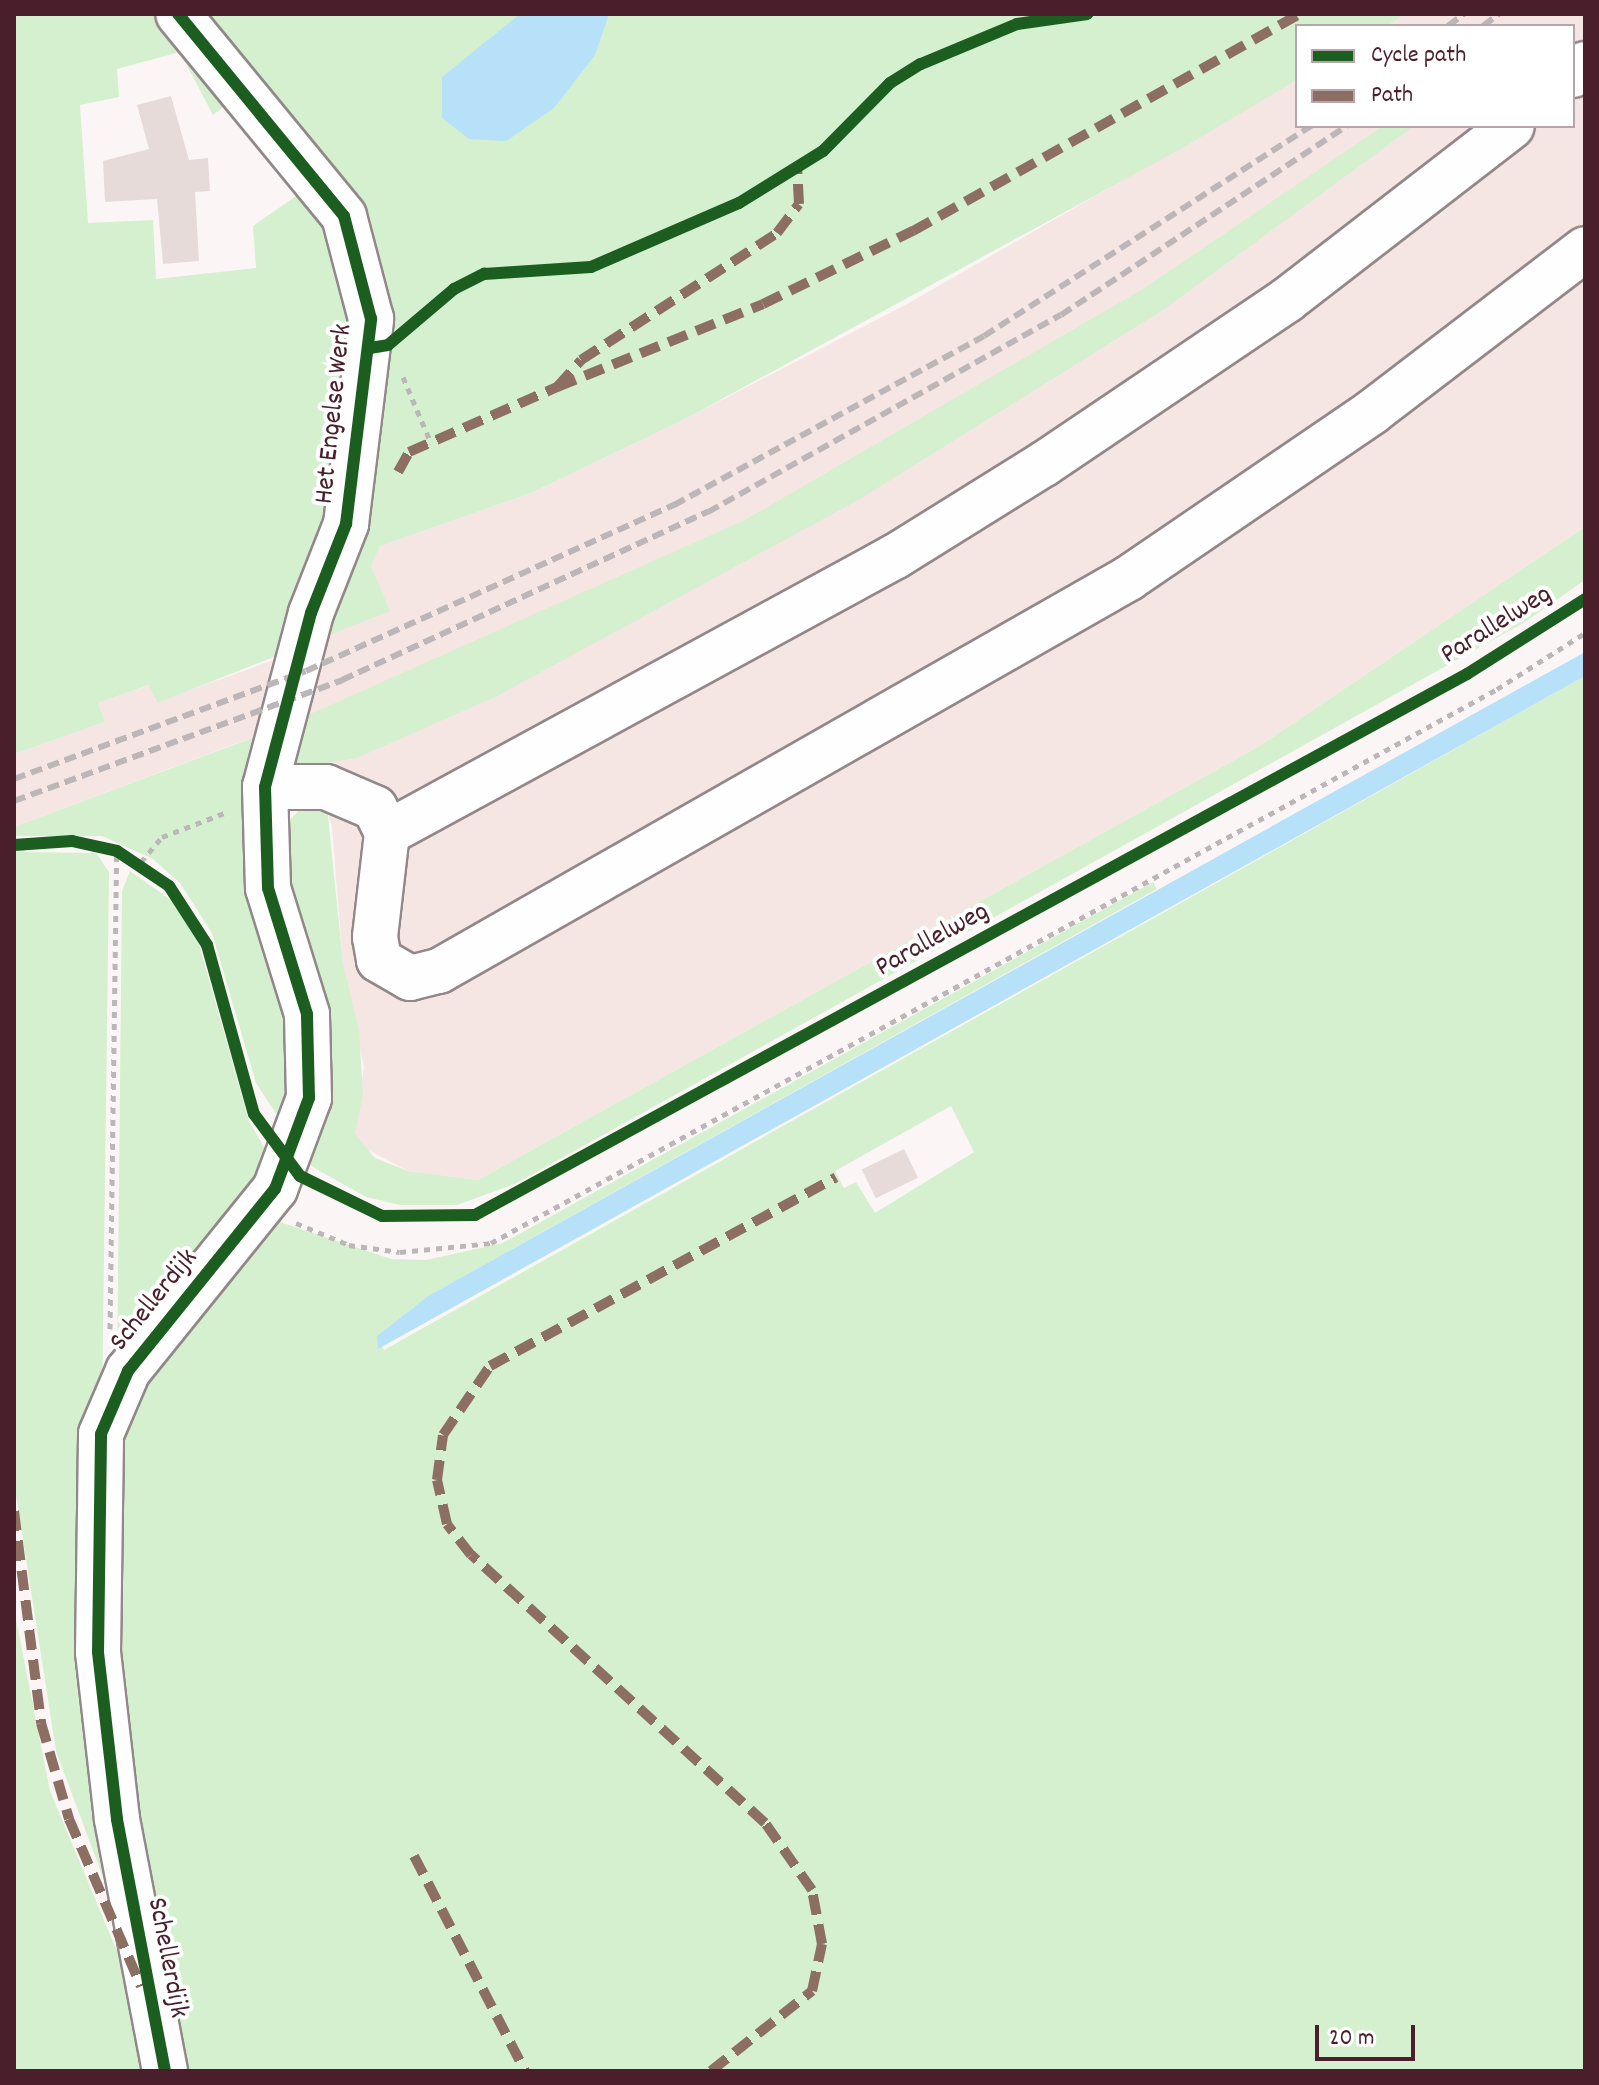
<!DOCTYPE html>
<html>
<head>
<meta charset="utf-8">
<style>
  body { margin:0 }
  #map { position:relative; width:1599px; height:2085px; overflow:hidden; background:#fbf6f5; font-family:Dekko,sans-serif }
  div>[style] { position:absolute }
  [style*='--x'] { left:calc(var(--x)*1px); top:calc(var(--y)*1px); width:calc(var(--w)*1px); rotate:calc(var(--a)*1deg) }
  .built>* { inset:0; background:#f5e6e3 }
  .green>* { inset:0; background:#d4f0ce }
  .water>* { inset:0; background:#b6e1f9 }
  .building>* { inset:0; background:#e7dbda; transform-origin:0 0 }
  .path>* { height:5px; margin-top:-2.5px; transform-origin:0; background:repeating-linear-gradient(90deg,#bcb6b8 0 6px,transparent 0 12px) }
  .roads { filter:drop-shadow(2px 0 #928789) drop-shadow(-2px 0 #928789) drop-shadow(0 2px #928789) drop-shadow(0 -2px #928789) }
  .minor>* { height:44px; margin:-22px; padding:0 22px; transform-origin:22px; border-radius:22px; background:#fefefe }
  .rail>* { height:6px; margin-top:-3px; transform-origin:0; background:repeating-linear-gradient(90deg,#bcb6b8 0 12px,transparent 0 18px) }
  .quiet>* { height:10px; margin-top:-5px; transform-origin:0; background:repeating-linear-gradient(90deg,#8d6e63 0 20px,transparent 0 30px) }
  .cycleway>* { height:12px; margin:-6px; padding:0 6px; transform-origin:6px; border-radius:6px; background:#1b5e20 }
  span { translate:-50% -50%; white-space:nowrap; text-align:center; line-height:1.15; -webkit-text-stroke:8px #fff; paint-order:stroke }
  .street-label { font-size:28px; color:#4a1f2b }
  .frame { position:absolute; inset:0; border:16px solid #4a1f2b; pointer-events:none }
  .legend { position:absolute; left:1295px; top:24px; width:280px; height:104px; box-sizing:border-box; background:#fff; border:2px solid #b7a5aa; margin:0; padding:10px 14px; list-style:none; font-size:24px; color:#4a1f2b }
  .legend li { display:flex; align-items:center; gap:16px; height:40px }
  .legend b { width:40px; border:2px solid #b7a5aa }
  .scale { position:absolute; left:1315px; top:2025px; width:100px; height:36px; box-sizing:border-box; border:4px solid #4a1f2b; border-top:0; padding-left:10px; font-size:24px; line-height:28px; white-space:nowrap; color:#4a1f2b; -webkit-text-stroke:6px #fff; paint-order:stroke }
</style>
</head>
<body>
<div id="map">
  <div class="built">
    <i style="clip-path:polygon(1405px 14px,1585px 14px,1585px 527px,1258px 747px,478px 1180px,408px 1171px,361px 1146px,355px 1134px,364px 1067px,343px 963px,332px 827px,302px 719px,323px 642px,380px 546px,531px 493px,689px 417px,907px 304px,1297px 80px,1297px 126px,1573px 126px,1573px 26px,1387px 26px)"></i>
    <i style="clip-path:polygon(288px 655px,288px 724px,14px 827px,14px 754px,105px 722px,98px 703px,150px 685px,156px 702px)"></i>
  </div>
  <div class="green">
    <i style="clip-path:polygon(evenodd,14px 14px,1405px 14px,1387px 26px,1297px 26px,1297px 80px,1184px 147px,689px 417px,531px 493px,380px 546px,371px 566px,390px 611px,157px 703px,149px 685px,98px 703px,105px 722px,14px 754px,14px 14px,180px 52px,213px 115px,225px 106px,309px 187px,253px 226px,256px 268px,156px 279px,153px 220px,88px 223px,80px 105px,119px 97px,117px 69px,180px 52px)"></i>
    <i style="clip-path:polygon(1383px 126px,1414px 126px,1163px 310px,860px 499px,497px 696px,357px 758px,289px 769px,288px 724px,745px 520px,1143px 289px)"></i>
    <i style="clip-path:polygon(1585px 527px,1585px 580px,1525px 622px,515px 1184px,457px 1205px,400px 1205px,366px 1197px,311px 1166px,283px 827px,310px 799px,326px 796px,343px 963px,359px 1031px,363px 1094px,355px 1134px,375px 1158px,408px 1171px,478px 1180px,1258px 747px)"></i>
    <i style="clip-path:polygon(evenodd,1585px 676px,1585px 2071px,171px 2071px,120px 1756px,116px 1425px,265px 1217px,391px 1259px,426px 1260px,503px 1243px,1153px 882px,1157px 889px,428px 1296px,377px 1336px,384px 1350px,1585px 676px,951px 1106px,974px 1152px,875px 1213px,856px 1182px,844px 1188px,835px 1171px,951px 1106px)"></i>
    <i style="clip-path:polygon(263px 734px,303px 1058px,281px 1121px,256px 1083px,212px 933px,180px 883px,153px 859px,102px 836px,14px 836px,14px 827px)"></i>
    <i style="clip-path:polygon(25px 846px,25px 852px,96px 853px,109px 872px,102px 1410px,124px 1934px,56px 1751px,14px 1482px,14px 850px)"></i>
    <i style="clip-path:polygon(130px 871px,171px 900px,198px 941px,249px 1121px,270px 1158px,117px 1375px,122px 891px)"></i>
    <i style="clip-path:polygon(14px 1609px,50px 1791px,122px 1963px,157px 2071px,14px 2071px)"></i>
  </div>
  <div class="water">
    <i style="clip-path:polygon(520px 14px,609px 14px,595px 55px,554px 108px,506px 141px,469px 139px,442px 118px,442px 77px)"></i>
    <i style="clip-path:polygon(1585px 652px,1585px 676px,378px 1349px,377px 1336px,428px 1296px)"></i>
  </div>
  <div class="building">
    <i style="clip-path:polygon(171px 96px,189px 160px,208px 158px,210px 191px,195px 192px,199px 261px,163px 264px,157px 199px,105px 202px,103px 161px,149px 149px,137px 105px)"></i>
    <i style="left:904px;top:1149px;width:32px;height:47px;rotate:64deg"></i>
  </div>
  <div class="path">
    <i style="--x:403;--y:377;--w:72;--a:67"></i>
    <i style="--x:141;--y:862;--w:33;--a:-50"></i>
    <i style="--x:162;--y:837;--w:70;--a:-21"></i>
    <i style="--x:296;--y:1223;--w:57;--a:22.5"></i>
    <i style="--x:349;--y:1245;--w:51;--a:7.8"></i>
    <i style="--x:400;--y:1252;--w:91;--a:-5.6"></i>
    <i style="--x:491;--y:1243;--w:1148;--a:-28.84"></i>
    <i style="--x:1497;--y:689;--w:104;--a:-32.5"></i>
    <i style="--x:110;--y:1329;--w:478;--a:-89.2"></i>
  </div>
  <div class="roads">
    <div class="minor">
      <i style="--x:1573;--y:75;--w:16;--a:-43"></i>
      <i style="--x:265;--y:787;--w:61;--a:0"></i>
      <i style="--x:326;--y:787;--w:53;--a:23.2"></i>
      <i style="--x:375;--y:808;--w:28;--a:64"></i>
      <i style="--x:387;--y:833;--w:105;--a:96.6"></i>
      <i style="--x:375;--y:937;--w:23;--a:80"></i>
      <i style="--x:379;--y:960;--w:36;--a:30"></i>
      <i style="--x:410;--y:978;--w:30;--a:-14"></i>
      <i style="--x:439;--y:971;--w:794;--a:-29.66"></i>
      <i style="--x:1129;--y:578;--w:294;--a:-34.3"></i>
      <i style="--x:1372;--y:412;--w:268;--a:-37.4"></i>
      <i style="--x:387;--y:833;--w:579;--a:-28.56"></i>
      <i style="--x:896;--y:556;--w:174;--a:-31.9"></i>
      <i style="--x:1044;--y:464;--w:293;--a:-34"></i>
      <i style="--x:1287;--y:300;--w:284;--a:-37.7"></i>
      <i style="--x:165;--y:2071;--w:257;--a:-100.8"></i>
      <i style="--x:117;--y:1819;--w:168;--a:-96.5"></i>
      <i style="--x:98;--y:1652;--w:218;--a:-89.2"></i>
      <i style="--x:101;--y:1434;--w:69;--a:-66.8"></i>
      <i style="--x:128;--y:1371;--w:234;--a:-51.1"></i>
      <i style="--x:275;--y:1189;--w:97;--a:-69.5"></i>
      <i style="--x:309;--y:1098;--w:84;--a:-91.4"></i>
      <i style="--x:307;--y:1014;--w:132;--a:-107.2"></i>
      <i style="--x:268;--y:888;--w:101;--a:-91.7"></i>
      <i style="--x:265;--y:787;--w:180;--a:-75.2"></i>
      <i style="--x:311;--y:613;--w:96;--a:-68.5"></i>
      <i style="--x:346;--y:524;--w:207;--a:-83"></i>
      <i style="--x:371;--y:319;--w:106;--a:-104.7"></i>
      <i style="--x:344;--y:216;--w:261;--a:-129.4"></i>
    </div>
  </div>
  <div class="rail">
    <i style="--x:1448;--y:26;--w:20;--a:-37"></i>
    <i style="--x:1483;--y:26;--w:20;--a:-37"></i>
    <i style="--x:14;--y:779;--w:311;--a:-20.3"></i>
    <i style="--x:306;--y:671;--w:404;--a:-24.3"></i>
    <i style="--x:674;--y:505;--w:353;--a:-28.6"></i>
    <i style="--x:984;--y:336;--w:389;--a:-32.7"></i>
    <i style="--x:14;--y:801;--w:350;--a:-20.2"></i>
    <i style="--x:342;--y:680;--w:403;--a:-24.7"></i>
    <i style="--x:708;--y:512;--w:404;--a:-29.2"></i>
    <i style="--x:1061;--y:315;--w:343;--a:-33.5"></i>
  </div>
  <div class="quiet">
    <i style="--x:557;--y:387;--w:222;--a:-21.9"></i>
    <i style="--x:763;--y:304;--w:167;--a:-26"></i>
    <i style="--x:913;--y:231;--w:443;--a:-29.3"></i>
    <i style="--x:398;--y:472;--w:23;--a:-61"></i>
    <i style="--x:409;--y:452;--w:162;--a:-23.7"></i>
    <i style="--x:557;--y:387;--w:36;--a:-48"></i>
    <i style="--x:581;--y:360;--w:234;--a:-32.9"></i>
    <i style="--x:777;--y:233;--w:36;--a:-53"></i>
    <i style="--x:799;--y:204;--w:35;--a:-93"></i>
    <i style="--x:14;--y:1511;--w:214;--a:82.7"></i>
    <i style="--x:41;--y:1723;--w:100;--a:73.7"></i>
    <i style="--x:69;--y:1819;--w:182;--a:66.7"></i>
    <i style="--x:414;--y:1856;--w:242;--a:62.7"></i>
    <i style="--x:711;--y:2071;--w:129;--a:-38.4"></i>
    <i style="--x:812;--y:1991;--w:48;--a:-78"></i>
    <i style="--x:822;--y:1944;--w:55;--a:-100.5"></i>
    <i style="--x:812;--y:1890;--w:82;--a:-125"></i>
    <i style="--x:765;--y:1823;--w:398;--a:-137.6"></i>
    <i style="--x:471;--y:1555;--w:39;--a:-128"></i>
    <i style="--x:447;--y:1524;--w:45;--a:-102.8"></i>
    <i style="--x:437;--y:1480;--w:45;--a:-82.4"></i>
    <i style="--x:443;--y:1435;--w:83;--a:-55.7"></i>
    <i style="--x:490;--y:1366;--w:394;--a:-28.6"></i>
  </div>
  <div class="cycleway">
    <i style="--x:370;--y:348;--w:18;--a:-9"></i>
    <i style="--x:388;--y:345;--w:87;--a:-40.3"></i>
    <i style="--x:454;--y:289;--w:34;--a:-27"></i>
    <i style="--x:484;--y:274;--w:107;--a:-3.7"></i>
    <i style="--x:591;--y:267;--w:161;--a:-23.4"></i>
    <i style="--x:739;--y:203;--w:99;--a:-31.8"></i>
    <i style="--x:823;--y:151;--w:95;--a:-45.4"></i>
    <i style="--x:890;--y:83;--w:36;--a:-32"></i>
    <i style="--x:921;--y:64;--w:104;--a:-22.6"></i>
    <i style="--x:1017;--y:24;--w:71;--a:-8.1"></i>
    <i style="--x:14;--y:845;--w:58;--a:-3.9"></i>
    <i style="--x:72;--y:841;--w:46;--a:12.5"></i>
    <i style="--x:117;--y:851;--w:63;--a:33.9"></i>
    <i style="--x:169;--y:886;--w:70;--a:57.2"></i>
    <i style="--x:207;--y:945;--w:175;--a:74.5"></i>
    <i style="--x:254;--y:1114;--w:77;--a:53.4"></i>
    <i style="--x:300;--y:1176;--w:91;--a:26"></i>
    <i style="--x:382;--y:1216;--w:93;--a:-0.6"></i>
    <i style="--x:475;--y:1215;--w:1130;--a:-28.61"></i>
    <i style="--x:1467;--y:674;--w:140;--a:-32.4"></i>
    <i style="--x:165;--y:2071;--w:257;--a:-100.8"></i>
    <i style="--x:117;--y:1819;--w:168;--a:-96.5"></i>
    <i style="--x:98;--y:1652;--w:218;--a:-89.2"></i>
    <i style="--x:101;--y:1434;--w:69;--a:-66.8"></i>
    <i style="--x:128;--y:1371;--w:234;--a:-51.1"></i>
    <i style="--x:275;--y:1189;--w:97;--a:-69.5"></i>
    <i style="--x:309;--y:1098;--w:84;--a:-91.4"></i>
    <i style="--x:307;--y:1014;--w:132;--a:-107.2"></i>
    <i style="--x:268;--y:888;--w:101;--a:-91.7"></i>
    <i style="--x:265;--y:787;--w:180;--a:-75.2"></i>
    <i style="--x:311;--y:613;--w:96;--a:-68.5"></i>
    <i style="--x:346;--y:524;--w:207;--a:-83"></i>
    <i style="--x:371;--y:319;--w:106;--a:-104.7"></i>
    <i style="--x:344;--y:216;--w:261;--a:-129.4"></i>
  </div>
  <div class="street-label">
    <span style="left:335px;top:414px;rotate:-84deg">Het Engelse Werk</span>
    <span style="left:1497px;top:626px;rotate:-32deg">Parallelweg</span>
    <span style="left:933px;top:941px;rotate:-29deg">Parallelweg</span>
    <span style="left:155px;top:1301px;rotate:-51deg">Schellerdijk</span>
    <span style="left:166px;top:1958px;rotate:79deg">Schellerdijk</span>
  </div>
  <div class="frame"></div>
  <ul class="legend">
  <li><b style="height:10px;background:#1b5e20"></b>Cycle path</li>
  <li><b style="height:10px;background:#8d6e63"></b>Path</li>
  </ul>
  <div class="scale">20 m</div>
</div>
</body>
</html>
